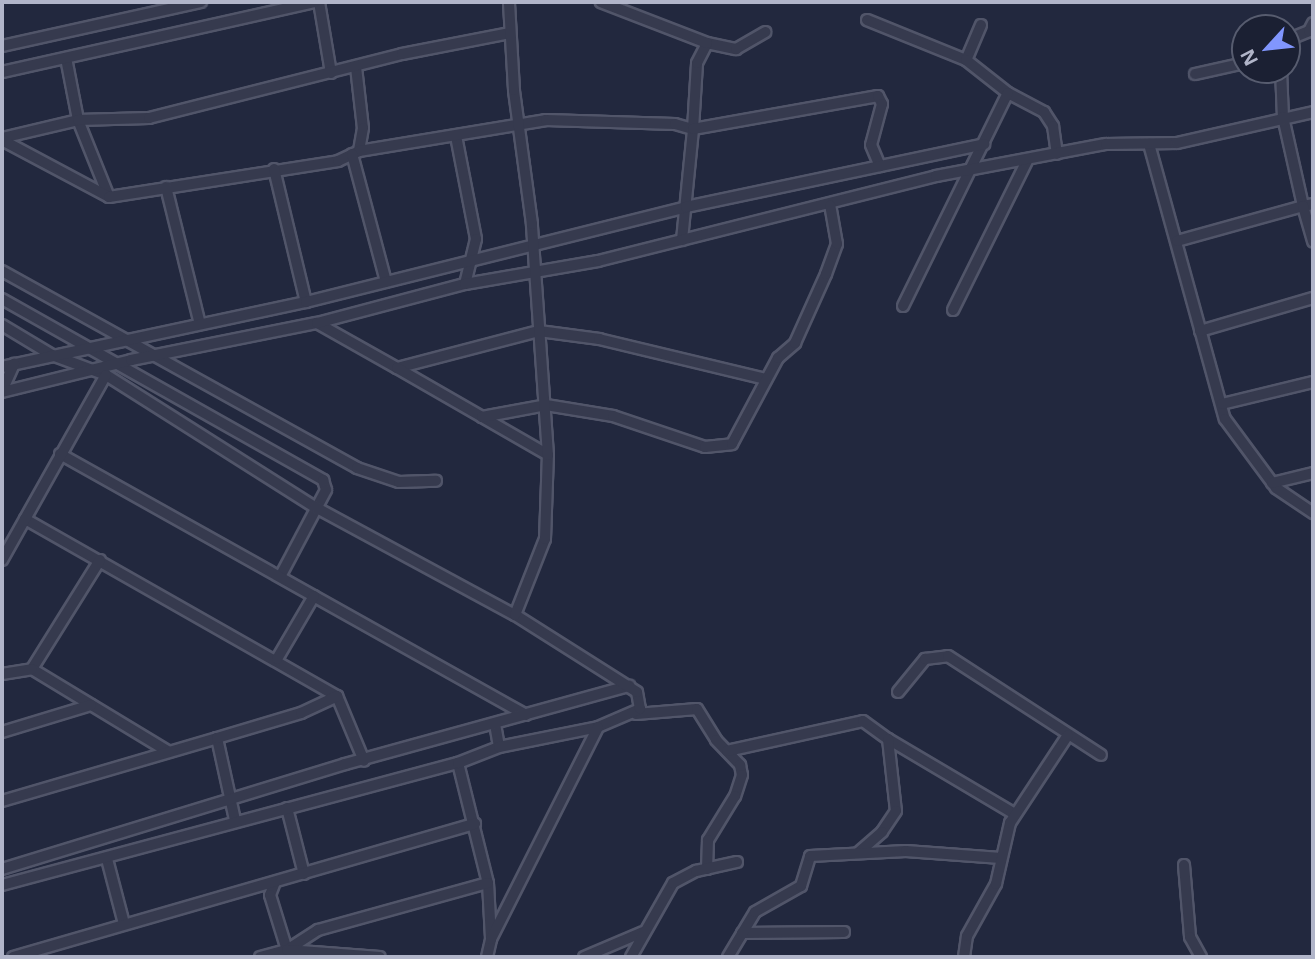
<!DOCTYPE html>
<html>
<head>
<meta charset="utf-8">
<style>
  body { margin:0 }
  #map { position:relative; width:1315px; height:959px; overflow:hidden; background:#22283e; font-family:"Noto Sans",sans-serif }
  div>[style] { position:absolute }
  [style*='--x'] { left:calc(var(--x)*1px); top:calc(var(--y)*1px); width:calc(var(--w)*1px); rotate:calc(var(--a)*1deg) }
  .roads { filter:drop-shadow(2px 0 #515569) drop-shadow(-2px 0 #515569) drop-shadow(0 2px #515569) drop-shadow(0 -2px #515569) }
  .minor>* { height:10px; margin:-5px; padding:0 5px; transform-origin:5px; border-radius:5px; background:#363a4e }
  span { translate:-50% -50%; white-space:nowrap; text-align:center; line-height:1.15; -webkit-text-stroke:7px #1b2033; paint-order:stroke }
  .frame { position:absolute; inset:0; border:4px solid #b1b5c9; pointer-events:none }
  .north { position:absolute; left:1231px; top:14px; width:70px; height:70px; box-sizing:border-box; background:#1b2033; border:2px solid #575c6f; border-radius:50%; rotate:243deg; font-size:19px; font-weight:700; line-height:28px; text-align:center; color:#b1b5c9 }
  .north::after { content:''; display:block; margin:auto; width:24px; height:32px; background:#8196fe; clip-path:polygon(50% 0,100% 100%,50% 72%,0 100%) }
</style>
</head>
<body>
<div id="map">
  <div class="roads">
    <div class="minor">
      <i style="--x:319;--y:2;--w:72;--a:80.4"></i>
      <i style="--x:867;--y:20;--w:107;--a:22"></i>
      <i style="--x:981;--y:25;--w:38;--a:113"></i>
      <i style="--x:966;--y:60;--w:53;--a:38.2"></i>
      <i style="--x:1008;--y:93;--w:41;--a:27.8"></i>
      <i style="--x:1044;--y:112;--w:17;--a:57"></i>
      <i style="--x:1053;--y:126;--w:28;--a:82"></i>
      <i style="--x:1287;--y:40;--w:24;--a:-22"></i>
      <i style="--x:1309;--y:31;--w:9;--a:-63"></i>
      <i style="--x:707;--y:43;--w:30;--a:12"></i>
      <i style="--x:736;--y:49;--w:34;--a:-30"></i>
      <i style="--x:2;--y:46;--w:204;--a:-12.5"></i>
      <i style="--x:66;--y:58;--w:63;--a:79"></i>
      <i style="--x:78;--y:120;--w:83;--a:68.1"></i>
      <i style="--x:356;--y:67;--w:61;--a:83.5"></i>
      <i style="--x:363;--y:128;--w:23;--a:100"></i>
      <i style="--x:1281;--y:70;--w:47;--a:87.6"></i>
      <i style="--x:1283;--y:117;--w:91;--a:77.3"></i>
      <i style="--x:1303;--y:206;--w:10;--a:-11"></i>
      <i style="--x:2;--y:72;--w:320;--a:-12.6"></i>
      <i style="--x:1195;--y:74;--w:51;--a:-12.4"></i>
      <i style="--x:456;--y:136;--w:105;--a:79"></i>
      <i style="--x:476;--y:239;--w:46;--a:103.7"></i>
      <i style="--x:2;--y:138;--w:78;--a:-13.3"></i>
      <i style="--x:78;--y:120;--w:71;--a:-1.6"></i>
      <i style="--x:149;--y:118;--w:261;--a:-14.2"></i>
      <i style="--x:402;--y:54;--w:110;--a:-11"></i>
      <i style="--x:2;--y:140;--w:121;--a:28"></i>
      <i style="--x:109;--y:197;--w:232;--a:-8.9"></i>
      <i style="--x:338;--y:161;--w:23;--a:-25"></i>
      <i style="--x:359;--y:151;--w:190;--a:-9.4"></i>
      <i style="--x:546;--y:120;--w:129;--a:1.8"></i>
      <i style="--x:675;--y:124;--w:19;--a:16"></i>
      <i style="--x:693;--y:129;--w:66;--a:-86.5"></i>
      <i style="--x:697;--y:63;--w:22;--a:-63"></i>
      <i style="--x:707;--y:43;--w:114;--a:-158.9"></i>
      <i style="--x:1149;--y:144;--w:285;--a:74.6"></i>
      <i style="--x:1225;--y:419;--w:86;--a:53.5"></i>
      <i style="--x:1276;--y:488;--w:45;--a:34"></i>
      <i style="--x:352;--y:154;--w:132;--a:75.1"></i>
      <i style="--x:274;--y:169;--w:137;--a:76.5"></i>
      <i style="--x:166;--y:187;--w:141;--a:76.1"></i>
      <i style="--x:682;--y:240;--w:112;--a:-84.3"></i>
      <i style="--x:693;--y:129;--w:188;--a:-10.1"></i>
      <i style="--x:878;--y:96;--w:9;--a:63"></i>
      <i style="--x:882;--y:104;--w:42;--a:105"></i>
      <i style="--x:871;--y:145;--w:23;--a:67"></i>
      <i style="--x:1177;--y:241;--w:131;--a:-15.5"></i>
      <i style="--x:1303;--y:206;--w:37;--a:74"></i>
      <i style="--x:2;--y:271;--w:406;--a:29"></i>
      <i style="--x:357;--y:468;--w:44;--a:18.4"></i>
      <i style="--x:399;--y:482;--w:37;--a:-2"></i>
      <i style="--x:2;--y:299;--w:369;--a:29.4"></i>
      <i style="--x:323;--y:480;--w:10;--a:73"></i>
      <i style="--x:326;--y:490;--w:98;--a:117.9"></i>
      <i style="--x:903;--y:306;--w:237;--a:-63.8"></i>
      <i style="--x:953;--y:310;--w:166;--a:-63.6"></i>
      <i style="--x:317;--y:323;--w:92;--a:29.4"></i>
      <i style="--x:397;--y:368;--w:147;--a:-14.6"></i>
      <i style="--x:539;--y:331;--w:61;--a:7.6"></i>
      <i style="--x:599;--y:339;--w:172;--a:13.5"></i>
      <i style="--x:2;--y:325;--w:58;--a:31"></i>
      <i style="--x:52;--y:355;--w:58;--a:20.3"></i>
      <i style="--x:106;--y:375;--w:247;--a:32.3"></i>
      <i style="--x:315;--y:507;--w:227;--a:28.4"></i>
      <i style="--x:1200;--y:331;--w:118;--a:-16.3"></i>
      <i style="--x:2;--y:367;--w:311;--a:-12.1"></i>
      <i style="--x:306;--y:302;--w:392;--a:-14"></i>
      <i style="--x:686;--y:207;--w:305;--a:-11.9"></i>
      <i style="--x:397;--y:368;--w:174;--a:29.9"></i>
      <i style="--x:2;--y:391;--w:30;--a:-66"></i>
      <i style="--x:2;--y:392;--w:133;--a:-13.9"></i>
      <i style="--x:131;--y:360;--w:190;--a:-11.3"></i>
      <i style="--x:317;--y:323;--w:153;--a:-14.8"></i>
      <i style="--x:465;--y:284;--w:135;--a:-9.8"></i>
      <i style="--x:598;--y:261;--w:349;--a:-14.1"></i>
      <i style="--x:936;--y:176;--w:173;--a:-10.7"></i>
      <i style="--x:1106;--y:144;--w:71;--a:-0.8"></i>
      <i style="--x:1177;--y:143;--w:139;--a:-12.8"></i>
      <i style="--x:1222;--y:404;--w:94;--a:-13.6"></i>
      <i style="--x:482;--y:417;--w:65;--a:-10.6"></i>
      <i style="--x:546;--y:405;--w:68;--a:9.3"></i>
      <i style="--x:613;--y:416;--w:97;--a:18.6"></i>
      <i style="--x:705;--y:447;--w:27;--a:-6"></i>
      <i style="--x:732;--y:444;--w:98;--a:-61.9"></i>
      <i style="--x:778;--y:358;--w:23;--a:-41"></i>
      <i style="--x:795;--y:343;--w:76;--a:-65.8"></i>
      <i style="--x:826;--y:274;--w:32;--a:-70"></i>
      <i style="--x:837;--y:244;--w:39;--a:-100"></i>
      <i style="--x:60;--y:454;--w:534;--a:29.25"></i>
      <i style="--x:1272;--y:483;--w:42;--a:-13.7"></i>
      <i style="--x:25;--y:519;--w:359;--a:29.6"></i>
      <i style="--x:337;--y:696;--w:70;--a:67.4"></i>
      <i style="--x:2;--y:560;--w:212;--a:-60.7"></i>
      <i style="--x:100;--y:560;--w:128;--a:122"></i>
      <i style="--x:32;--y:669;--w:160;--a:31.2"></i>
      <i style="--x:277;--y:659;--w:73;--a:-59.6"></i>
      <i style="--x:2;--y:674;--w:30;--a:-9"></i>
      <i style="--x:898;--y:692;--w:43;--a:-50.7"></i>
      <i style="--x:925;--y:659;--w:23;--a:-7"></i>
      <i style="--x:948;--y:656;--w:182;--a:32.9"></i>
      <i style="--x:636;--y:714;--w:61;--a:-4.7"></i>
      <i style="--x:697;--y:709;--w:36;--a:58"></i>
      <i style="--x:716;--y:740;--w:35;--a:46"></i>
      <i style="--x:740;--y:765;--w:10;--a:79"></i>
      <i style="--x:742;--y:775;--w:22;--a:108"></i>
      <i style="--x:735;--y:796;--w:52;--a:121.5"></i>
      <i style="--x:708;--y:840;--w:29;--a:92"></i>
      <i style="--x:495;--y:724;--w:23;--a:80"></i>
      <i style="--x:2;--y:732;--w:93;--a:-16.9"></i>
      <i style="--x:888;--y:739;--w:147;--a:30.6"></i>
      <i style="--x:727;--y:751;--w:139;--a:-12.4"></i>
      <i style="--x:863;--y:721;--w:31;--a:36"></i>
      <i style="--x:888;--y:739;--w:72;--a:83.7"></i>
      <i style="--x:896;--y:811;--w:25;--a:124"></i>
      <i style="--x:882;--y:832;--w:32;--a:139"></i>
      <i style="--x:458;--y:763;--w:124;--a:76"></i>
      <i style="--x:488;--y:883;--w:56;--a:86.9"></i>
      <i style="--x:2;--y:801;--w:224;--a:-16.3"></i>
      <i style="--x:287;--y:808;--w:68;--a:75.6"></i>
      <i style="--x:235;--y:820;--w:84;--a:-102.4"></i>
      <i style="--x:217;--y:738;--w:88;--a:-16.6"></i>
      <i style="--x:301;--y:713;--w:40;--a:-25"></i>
      <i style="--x:107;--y:859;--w:67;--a:75.3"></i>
      <i style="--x:1184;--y:865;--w:72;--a:85.2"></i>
      <i style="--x:1190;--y:937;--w:23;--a:61"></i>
      <i style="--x:2;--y:869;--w:359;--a:-17"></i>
      <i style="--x:345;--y:764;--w:295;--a:-15.4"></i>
      <i style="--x:275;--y:882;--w:14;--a:111"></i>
      <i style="--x:270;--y:895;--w:58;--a:72.8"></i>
      <i style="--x:287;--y:950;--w:37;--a:-33"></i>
      <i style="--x:318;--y:930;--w:176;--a:-15.5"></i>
      <i style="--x:2;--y:885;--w:472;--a:-15"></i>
      <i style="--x:458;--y:763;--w:44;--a:-21.3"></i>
      <i style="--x:499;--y:747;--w:101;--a:-11.4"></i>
      <i style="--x:598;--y:727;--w:46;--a:-23.2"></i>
      <i style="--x:640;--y:709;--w:17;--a:-100"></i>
      <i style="--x:637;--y:692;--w:144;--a:-147.7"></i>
      <i style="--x:515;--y:615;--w:82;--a:-68.5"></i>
      <i style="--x:545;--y:539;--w:84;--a:-88"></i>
      <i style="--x:548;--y:455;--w:232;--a:-94"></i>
      <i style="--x:532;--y:224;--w:135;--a:-97.7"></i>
      <i style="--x:514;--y:90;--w:88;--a:-93.3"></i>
      <i style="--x:742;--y:933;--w:102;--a:-0.6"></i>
      <i style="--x:13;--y:957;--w:481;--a:-16.1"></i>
      <i style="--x:260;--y:957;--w:28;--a:-15"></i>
      <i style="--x:287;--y:950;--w:93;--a:4.3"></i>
      <i style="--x:487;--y:957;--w:18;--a:-77"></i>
      <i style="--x:491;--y:939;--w:237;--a:-63.2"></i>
      <i style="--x:584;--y:957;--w:64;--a:-23"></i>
      <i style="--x:631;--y:957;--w:85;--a:-60.4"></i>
      <i style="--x:673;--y:883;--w:26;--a:-28"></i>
      <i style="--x:696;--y:871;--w:42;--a:-12.4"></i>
      <i style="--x:728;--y:957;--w:52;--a:-59"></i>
      <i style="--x:755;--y:912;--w:53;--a:-29.5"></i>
      <i style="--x:801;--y:886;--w:31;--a:-73"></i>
      <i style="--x:810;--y:856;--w:96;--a:-3"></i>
      <i style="--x:906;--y:851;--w:95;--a:4.2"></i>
      <i style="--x:964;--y:957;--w:21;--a:-82"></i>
      <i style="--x:967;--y:936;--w:60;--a:-60.9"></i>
      <i style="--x:996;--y:884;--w:63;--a:-77.1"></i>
      <i style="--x:1010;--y:823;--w:105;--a:-56.6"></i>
    </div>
  </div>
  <div class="frame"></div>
  <div class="north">N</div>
</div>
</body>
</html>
